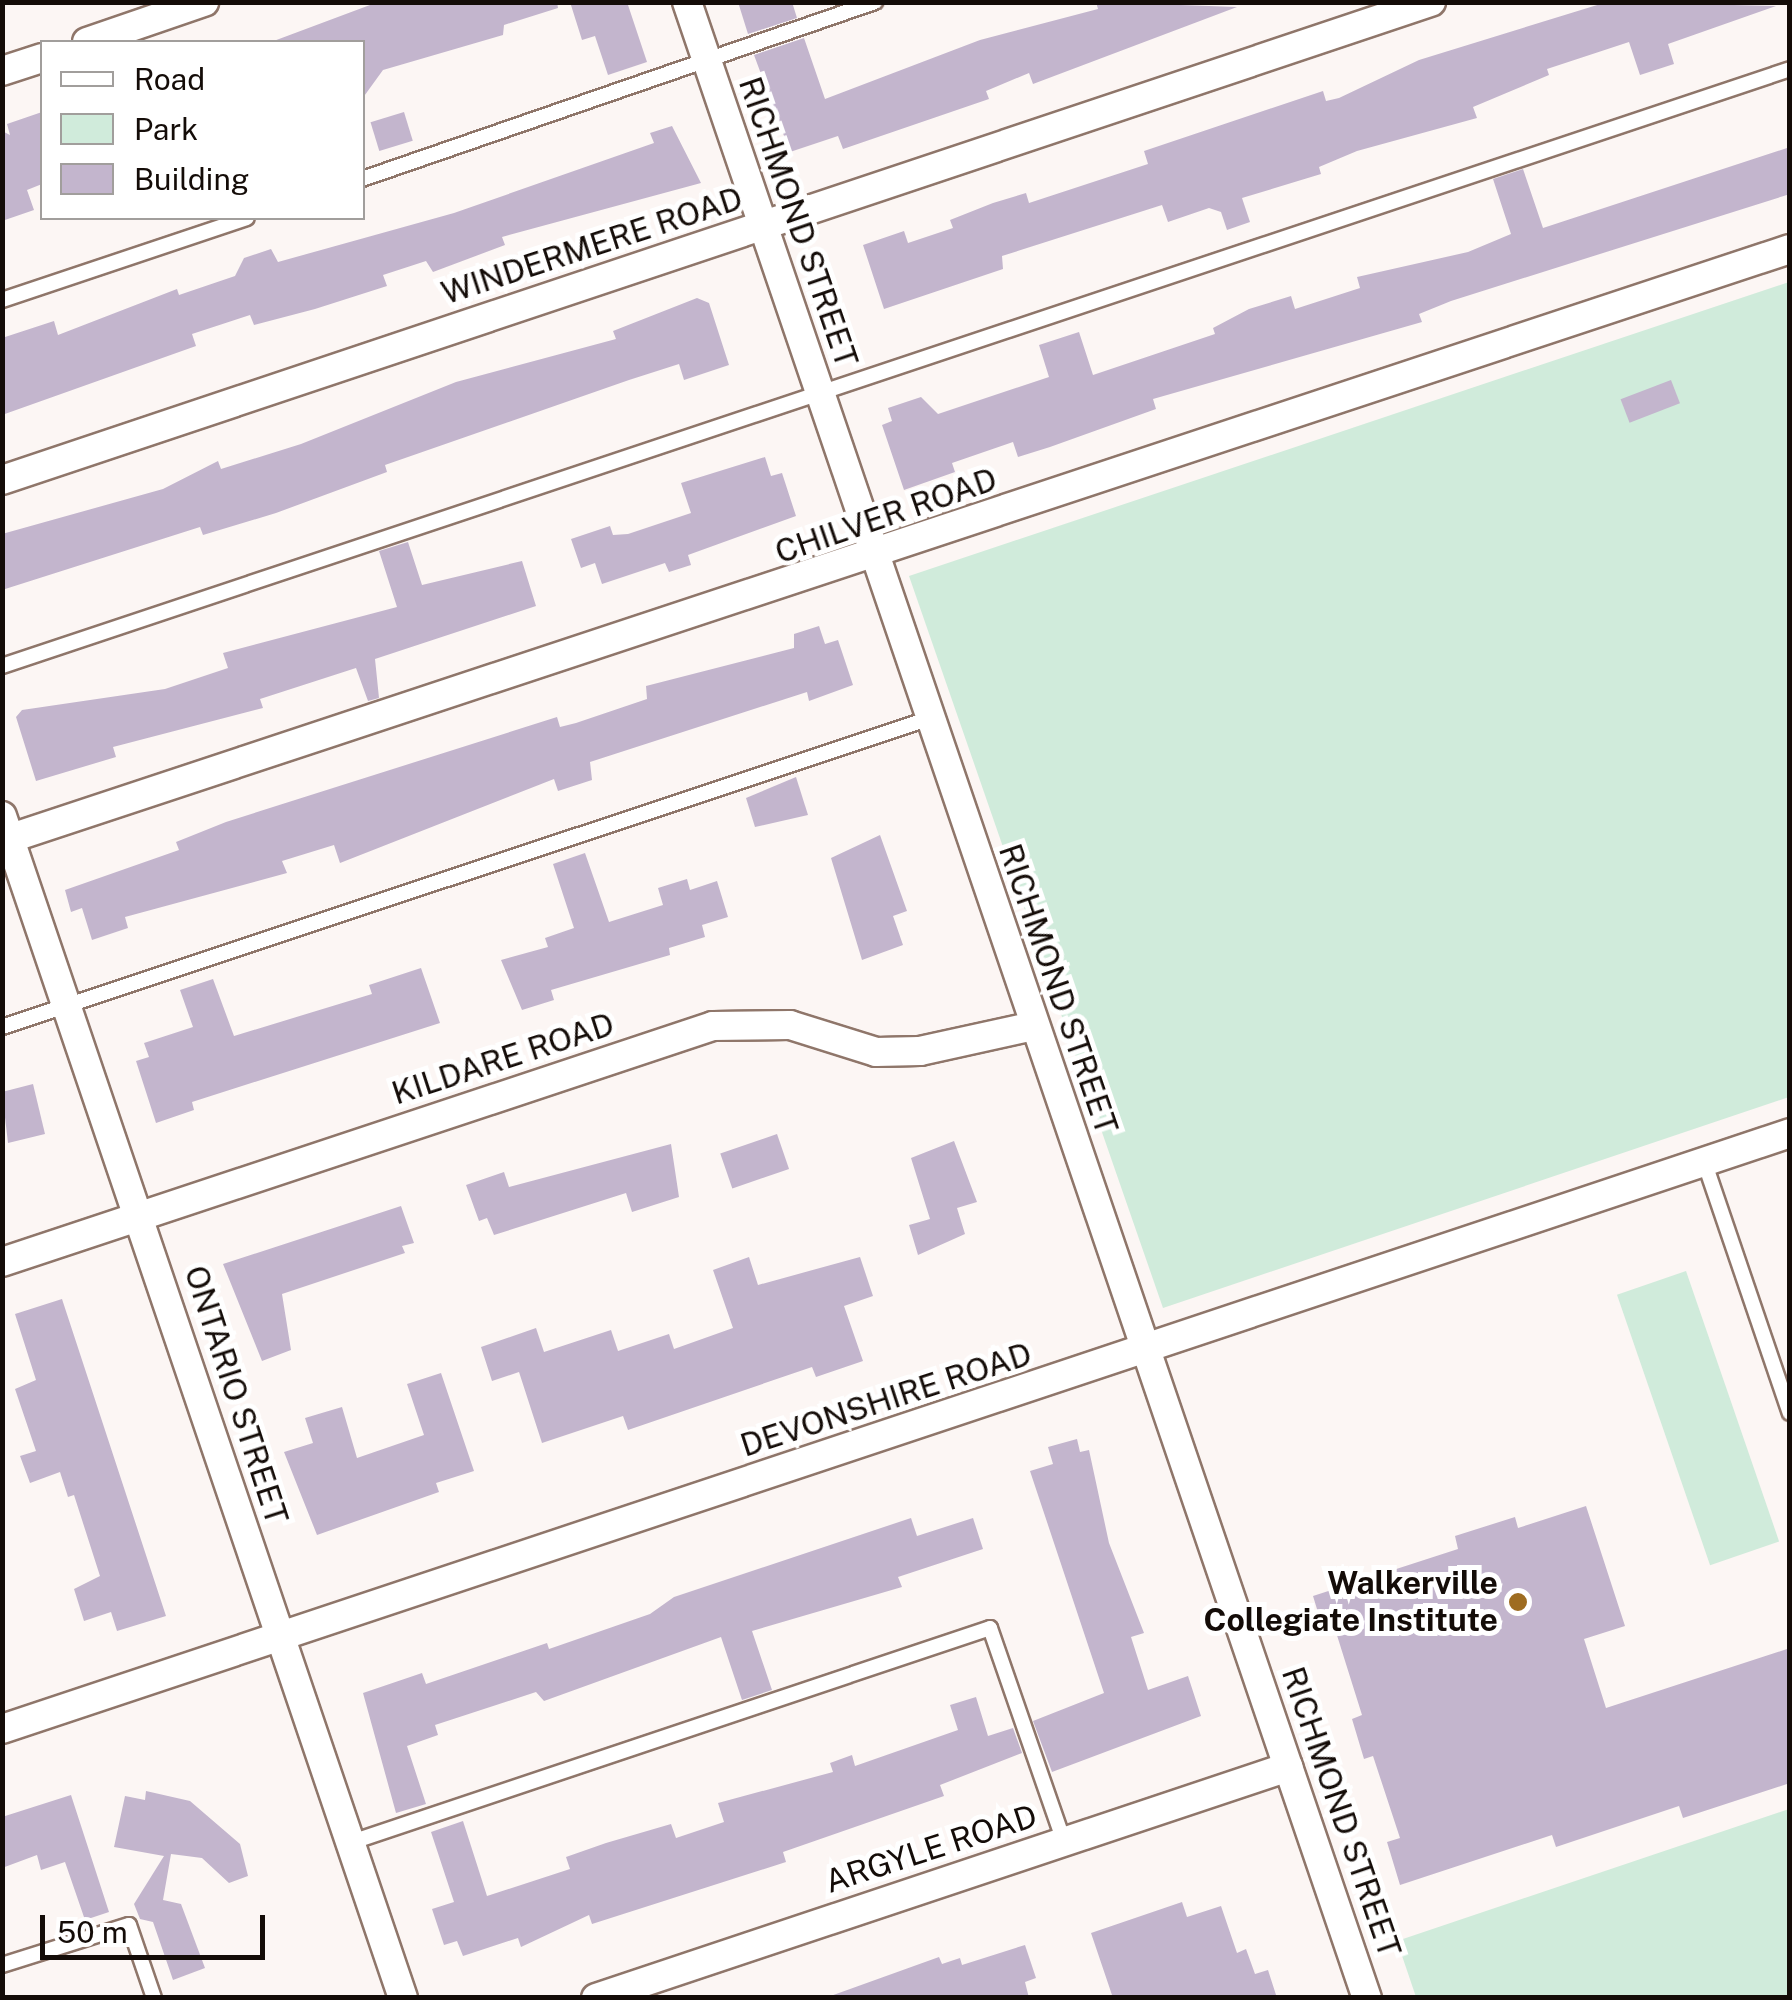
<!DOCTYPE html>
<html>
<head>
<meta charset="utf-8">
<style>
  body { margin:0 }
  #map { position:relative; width:1792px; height:2000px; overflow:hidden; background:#fcf6f4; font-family:"Public Sans",sans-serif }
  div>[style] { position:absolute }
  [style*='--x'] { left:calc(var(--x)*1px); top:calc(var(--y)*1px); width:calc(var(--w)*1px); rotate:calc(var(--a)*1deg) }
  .green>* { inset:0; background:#d0ebdb; transform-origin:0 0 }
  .building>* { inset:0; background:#c3b5cd; transform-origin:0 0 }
  .roads { filter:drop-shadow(2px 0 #8f766a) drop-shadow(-2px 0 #8f766a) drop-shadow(0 2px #8f766a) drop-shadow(0 -2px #8f766a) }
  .lane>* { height:14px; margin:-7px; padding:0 7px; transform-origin:7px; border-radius:7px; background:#fff }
  .street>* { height:28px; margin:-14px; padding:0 14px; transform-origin:14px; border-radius:14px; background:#fff }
  .dots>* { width:28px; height:28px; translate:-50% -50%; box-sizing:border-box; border:5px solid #fff; border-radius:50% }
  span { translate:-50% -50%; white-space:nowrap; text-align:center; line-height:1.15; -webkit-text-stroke:10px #fff; paint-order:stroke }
  .street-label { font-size:32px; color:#140c08 }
  .poi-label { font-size:32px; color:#140c08; font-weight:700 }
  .right { translate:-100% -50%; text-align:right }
  .frame { position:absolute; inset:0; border:5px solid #140c08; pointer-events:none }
  .legend { position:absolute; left:40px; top:40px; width:325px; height:180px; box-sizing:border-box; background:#fff; border:2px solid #a19e9c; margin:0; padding:12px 18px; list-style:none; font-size:30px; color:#140c08 }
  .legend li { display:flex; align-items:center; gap:20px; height:50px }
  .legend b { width:50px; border:2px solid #a19e9c }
  .scale { position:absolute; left:40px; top:1915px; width:225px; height:45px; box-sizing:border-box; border:5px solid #140c08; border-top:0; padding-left:12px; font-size:30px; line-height:35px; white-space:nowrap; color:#140c08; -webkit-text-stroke:8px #fff; paint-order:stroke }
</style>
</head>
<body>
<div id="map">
  <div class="green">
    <i style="clip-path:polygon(1789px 282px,1789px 1097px,1163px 1308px,909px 576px)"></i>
    <i style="left:1686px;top:1271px;width:286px;height:73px;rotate:71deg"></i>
    <i style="clip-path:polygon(1789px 1809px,1789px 1997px,1416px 1997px,1397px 1941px)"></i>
  </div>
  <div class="building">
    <i style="clip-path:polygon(378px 2px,557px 2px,558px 8px,504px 25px,503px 35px,383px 70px,362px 99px,362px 42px,271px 42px)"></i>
    <i style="clip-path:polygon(570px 2px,627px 2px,647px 62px,608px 75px,595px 36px,582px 40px)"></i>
    <i style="clip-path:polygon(738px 2px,792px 2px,797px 18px,748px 34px)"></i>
    <i style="clip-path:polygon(1096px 2px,1237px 7px,1033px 84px,1029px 73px,986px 91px,989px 99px,843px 149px,838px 136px,790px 152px,754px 55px,804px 38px,825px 99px,980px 40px,1098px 9px)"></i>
    <i style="clip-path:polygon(1607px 2px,1776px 6px,1668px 44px,1674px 64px,1640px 75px,1629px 42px,1547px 69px,1549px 75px,1473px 107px,1477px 118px,1357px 151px,1319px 167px,1321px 174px,1242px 198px,1250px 222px,1227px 230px,1221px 212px,1209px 208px,1168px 222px,1162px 205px,1002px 256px,1003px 269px,884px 309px,863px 245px,904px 231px,908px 243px,953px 228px,950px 220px,993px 203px,1026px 193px,1029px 203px,1148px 164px,1144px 151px,1323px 91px,1326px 101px,1339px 98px,1419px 60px)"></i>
    <i style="clip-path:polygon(42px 112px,42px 184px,27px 190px,34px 210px,2px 221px,2px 131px,10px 135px,7px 124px)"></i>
    <i style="left:404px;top:112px;width:30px;height:35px;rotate:73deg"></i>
    <i style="clip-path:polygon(672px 126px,701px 183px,502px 237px,505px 245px,433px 272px,426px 261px,383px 275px,387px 286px,315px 309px,254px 325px,250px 315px,192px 334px,196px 346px,2px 415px,2px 338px,54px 321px,58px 335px,177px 289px,179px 295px,235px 276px,244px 258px,271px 249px,278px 262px,454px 213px,654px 143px,650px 133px)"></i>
    <i style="clip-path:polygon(1790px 147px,1790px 194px,1451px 301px,1419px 314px,1422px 322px,1153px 399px,1156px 409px,1050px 447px,1018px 457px,1013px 442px,952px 463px,955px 472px,904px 490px,882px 425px,892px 421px,888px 408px,921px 397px,938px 414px,1049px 377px,1039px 345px,1079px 332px,1093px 375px,1215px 334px,1213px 328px,1249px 309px,1291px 296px,1295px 309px,1360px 288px,1357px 277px,1468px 252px,1511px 234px,1493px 179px,1523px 169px,1543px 228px)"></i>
    <i style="clip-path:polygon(697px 298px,709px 303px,729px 365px,684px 380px,679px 364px,629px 380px,385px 465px,387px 472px,276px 513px,203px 535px,200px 527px,2px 590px,2px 534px,163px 489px,218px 461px,221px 469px,301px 444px,456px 382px,616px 339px,613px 331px)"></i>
    <i style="left:1671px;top:380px;width:25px;height:54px;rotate:69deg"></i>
    <i style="clip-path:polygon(765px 457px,771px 476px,782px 473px,796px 516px,688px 555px,691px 565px,669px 572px,665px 563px,602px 584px,595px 563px,581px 568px,571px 539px,610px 526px,613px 535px,628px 534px,691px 513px,681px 483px)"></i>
    <i style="clip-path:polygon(408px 542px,422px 585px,522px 561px,536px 606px,375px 659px,379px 698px,368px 701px,356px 668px,260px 699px,263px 708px,113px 747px,116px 757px,36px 781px,16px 717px,22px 710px,165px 689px,228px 668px,223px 653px,397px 607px,379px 551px)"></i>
    <i style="clip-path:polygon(819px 626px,825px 644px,838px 640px,853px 685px,809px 701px,807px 692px,590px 762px,592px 780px,558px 791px,554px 779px,340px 863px,334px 845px,282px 861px,287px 873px,125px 917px,128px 928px,92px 940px,82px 908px,71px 912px,65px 890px,179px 850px,176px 842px,226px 822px,557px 717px,560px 727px,576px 723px,647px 699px,646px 686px,794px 648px,794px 634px)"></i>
    <i style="clip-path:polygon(796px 777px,808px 815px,755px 827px,746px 798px)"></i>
    <i style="clip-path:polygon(880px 835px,907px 911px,893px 916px,903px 945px,862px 960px,831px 858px)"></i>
    <i style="clip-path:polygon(585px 853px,609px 922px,663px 905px,658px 888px,687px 879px,690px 890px,717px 881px,728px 917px,702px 925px,705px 937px,669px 948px,670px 955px,551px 990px,554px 1000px,522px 1010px,501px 960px,548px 947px,545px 938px,574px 928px,553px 864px)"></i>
    <i style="clip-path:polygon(421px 968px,440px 1023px,192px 1102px,194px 1110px,156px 1123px,136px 1061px,149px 1057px,144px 1043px,193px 1027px,180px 990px,213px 979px,234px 1036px,372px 994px,369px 985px)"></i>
    <i style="clip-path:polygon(33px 1084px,45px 1134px,8px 1143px,2px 1092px)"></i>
    <i style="left:777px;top:1134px;width:37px;height:60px;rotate:71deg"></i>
    <i style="clip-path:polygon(954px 1141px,977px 1202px,957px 1208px,965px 1234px,918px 1255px,909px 1225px,930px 1219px,911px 1158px)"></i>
    <i style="clip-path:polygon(671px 1144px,679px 1197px,632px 1212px,626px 1193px,494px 1235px,487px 1218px,479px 1221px,466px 1185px,504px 1172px,509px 1187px)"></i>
    <i style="clip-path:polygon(401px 1206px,414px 1243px,402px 1246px,405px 1253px,282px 1294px,291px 1350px,262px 1361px,223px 1264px)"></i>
    <i style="clip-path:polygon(749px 1257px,758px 1285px,860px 1257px,873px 1296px,844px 1306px,863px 1361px,816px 1377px,812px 1367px,628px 1430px,623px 1416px,542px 1443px,519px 1372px,492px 1381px,481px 1347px,536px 1328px,544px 1352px,611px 1330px,618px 1351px,669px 1334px,674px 1349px,733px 1328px,713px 1270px)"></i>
    <i style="clip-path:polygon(62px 1299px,166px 1616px,117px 1631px,111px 1612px,84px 1621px,74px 1589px,100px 1576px,74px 1495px,68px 1497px,60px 1472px,30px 1483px,20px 1456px,36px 1451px,15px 1389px,36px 1380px,15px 1314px)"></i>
    <i style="clip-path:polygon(441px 1373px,474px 1471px,436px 1483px,439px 1492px,317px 1535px,284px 1452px,313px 1443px,305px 1418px,342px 1407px,357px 1458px,424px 1435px,407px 1384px)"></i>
    <i style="clip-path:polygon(1077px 1439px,1080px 1452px,1089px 1450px,1109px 1543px,1144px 1633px,1131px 1637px,1148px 1690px,1188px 1676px,1201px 1716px,1052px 1772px,1033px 1721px,1104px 1693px,1030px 1471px,1053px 1464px,1048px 1447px)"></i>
    <i style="clip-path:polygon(1586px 1506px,1625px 1626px,1584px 1639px,1606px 1708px,1790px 1648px,1790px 1783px,1683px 1818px,1679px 1806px,1556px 1847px,1552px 1835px,1400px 1885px,1387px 1842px,1400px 1838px,1373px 1756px,1364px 1759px,1352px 1719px,1362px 1715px,1335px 1629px,1324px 1632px,1313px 1596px,1458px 1549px,1455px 1536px,1515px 1517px,1518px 1528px)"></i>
    <i style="clip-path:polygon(911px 1518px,917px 1536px,973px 1518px,983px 1549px,898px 1577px,902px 1587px,752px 1631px,772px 1690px,742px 1700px,721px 1637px,544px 1701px,536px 1692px,435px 1725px,438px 1735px,407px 1746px,426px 1804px,396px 1813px,363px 1693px,422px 1673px,426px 1684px,547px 1643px,549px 1649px,650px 1614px,674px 1597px)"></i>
    <i style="clip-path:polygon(976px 1697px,988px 1736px,1013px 1728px,1022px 1753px,940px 1785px,944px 1796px,783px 1852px,786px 1862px,592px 1924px,589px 1915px,521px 1947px,518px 1938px,463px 1956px,457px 1941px,444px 1945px,432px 1909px,454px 1902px,431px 1832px,463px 1821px,487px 1896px,570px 1869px,566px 1857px,606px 1843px,671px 1824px,676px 1838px,724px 1822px,718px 1803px,833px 1772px,830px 1763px,852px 1755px,855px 1766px,958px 1730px,950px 1705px)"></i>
    <i style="clip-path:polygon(146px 1791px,190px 1801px,240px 1844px,248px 1876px,229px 1883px,202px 1858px,171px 1854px,163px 1900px,181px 1904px,205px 1968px,173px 1980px,153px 1922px,140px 1919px,134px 1904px,164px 1856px,114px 1847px,125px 1796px,145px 1800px)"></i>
    <i style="clip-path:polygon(71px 1795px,109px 1912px,85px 1920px,65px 1862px,41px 1870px,37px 1855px,2px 1868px,2px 1817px)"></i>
    <i style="clip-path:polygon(1182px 1902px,1187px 1917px,1221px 1906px,1237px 1953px,1246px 1949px,1255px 1974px,1268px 1970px,1277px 1998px,1113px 1998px,1091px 1933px)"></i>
    <i style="clip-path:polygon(1025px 1945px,1036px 1978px,1025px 1982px,1029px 1998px,825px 1998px,939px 1957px,942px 1964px,960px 1958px,962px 1965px)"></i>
  </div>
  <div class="roads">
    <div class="lane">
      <i style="--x:362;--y:179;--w:543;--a:-19.04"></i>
      <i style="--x:2;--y:300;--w:258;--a:-18.5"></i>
      <i style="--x:2;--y:666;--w:1885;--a:-18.46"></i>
      <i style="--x:2;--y:1027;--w:976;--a:-18.4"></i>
      <i style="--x:1704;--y:1161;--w:266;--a:71.2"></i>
      <i style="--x:349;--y:1843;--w:676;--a:-18.54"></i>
      <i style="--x:990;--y:1628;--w:226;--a:70.9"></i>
      <i style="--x:2;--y:1965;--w:133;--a:-17.5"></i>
      <i style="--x:129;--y:1925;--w:77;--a:71.1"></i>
    </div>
    <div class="street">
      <i style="--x:687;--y:2;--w:2109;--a:71.19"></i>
      <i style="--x:87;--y:42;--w:124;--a:-18.9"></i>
      <i style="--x:2;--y:71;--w:42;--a:-18"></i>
      <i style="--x:2;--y:480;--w:1507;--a:-18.5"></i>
      <i style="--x:2;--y:816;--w:1248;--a:71.26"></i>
      <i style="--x:2;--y:841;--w:1883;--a:-18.32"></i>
      <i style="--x:2;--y:1262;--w:749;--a:-18.36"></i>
      <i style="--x:713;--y:1026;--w:77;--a:-0.7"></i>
      <i style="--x:790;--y:1025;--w:90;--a:17.4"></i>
      <i style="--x:876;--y:1052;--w:44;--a:-1.3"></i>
      <i style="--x:920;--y:1051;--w:117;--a:-12.4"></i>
      <i style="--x:2;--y:1729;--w:1885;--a:-18.43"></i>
      <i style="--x:596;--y:1998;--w:730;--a:-18.46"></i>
    </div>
  </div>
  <div class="dots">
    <i style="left:1518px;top:1602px;background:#9e6c21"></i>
  </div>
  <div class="street-label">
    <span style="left:798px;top:222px;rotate:71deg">RICHMOND STREET</span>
    <span style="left:592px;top:246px;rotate:-18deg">WINDERMERE ROAD</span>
    <span style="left:886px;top:516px;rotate:-19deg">CHILVER ROAD</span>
    <span style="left:1058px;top:989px;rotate:71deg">RICHMOND STREET</span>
    <span style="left:503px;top:1059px;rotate:-18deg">KILDARE ROAD</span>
    <span style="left:236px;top:1395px;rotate:72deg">ONTARIO STREET</span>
    <span style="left:886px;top:1400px;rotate:-18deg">DEVONSHIRE ROAD</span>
    <span style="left:1341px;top:1812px;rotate:71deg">RICHMOND STREET</span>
    <span style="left:931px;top:1849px;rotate:-18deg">ARGYLE ROAD</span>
  </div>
  <div class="poi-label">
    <span class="right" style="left:1498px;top:1602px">Walkerville<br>Collegiate Institute</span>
  </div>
  <div class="frame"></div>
  <ul class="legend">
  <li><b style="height:12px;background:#fff"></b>Road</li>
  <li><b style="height:28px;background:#d0ebdb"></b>Park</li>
  <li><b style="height:28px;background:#c3b5cd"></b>Building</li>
  </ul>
  <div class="scale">50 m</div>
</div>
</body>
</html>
